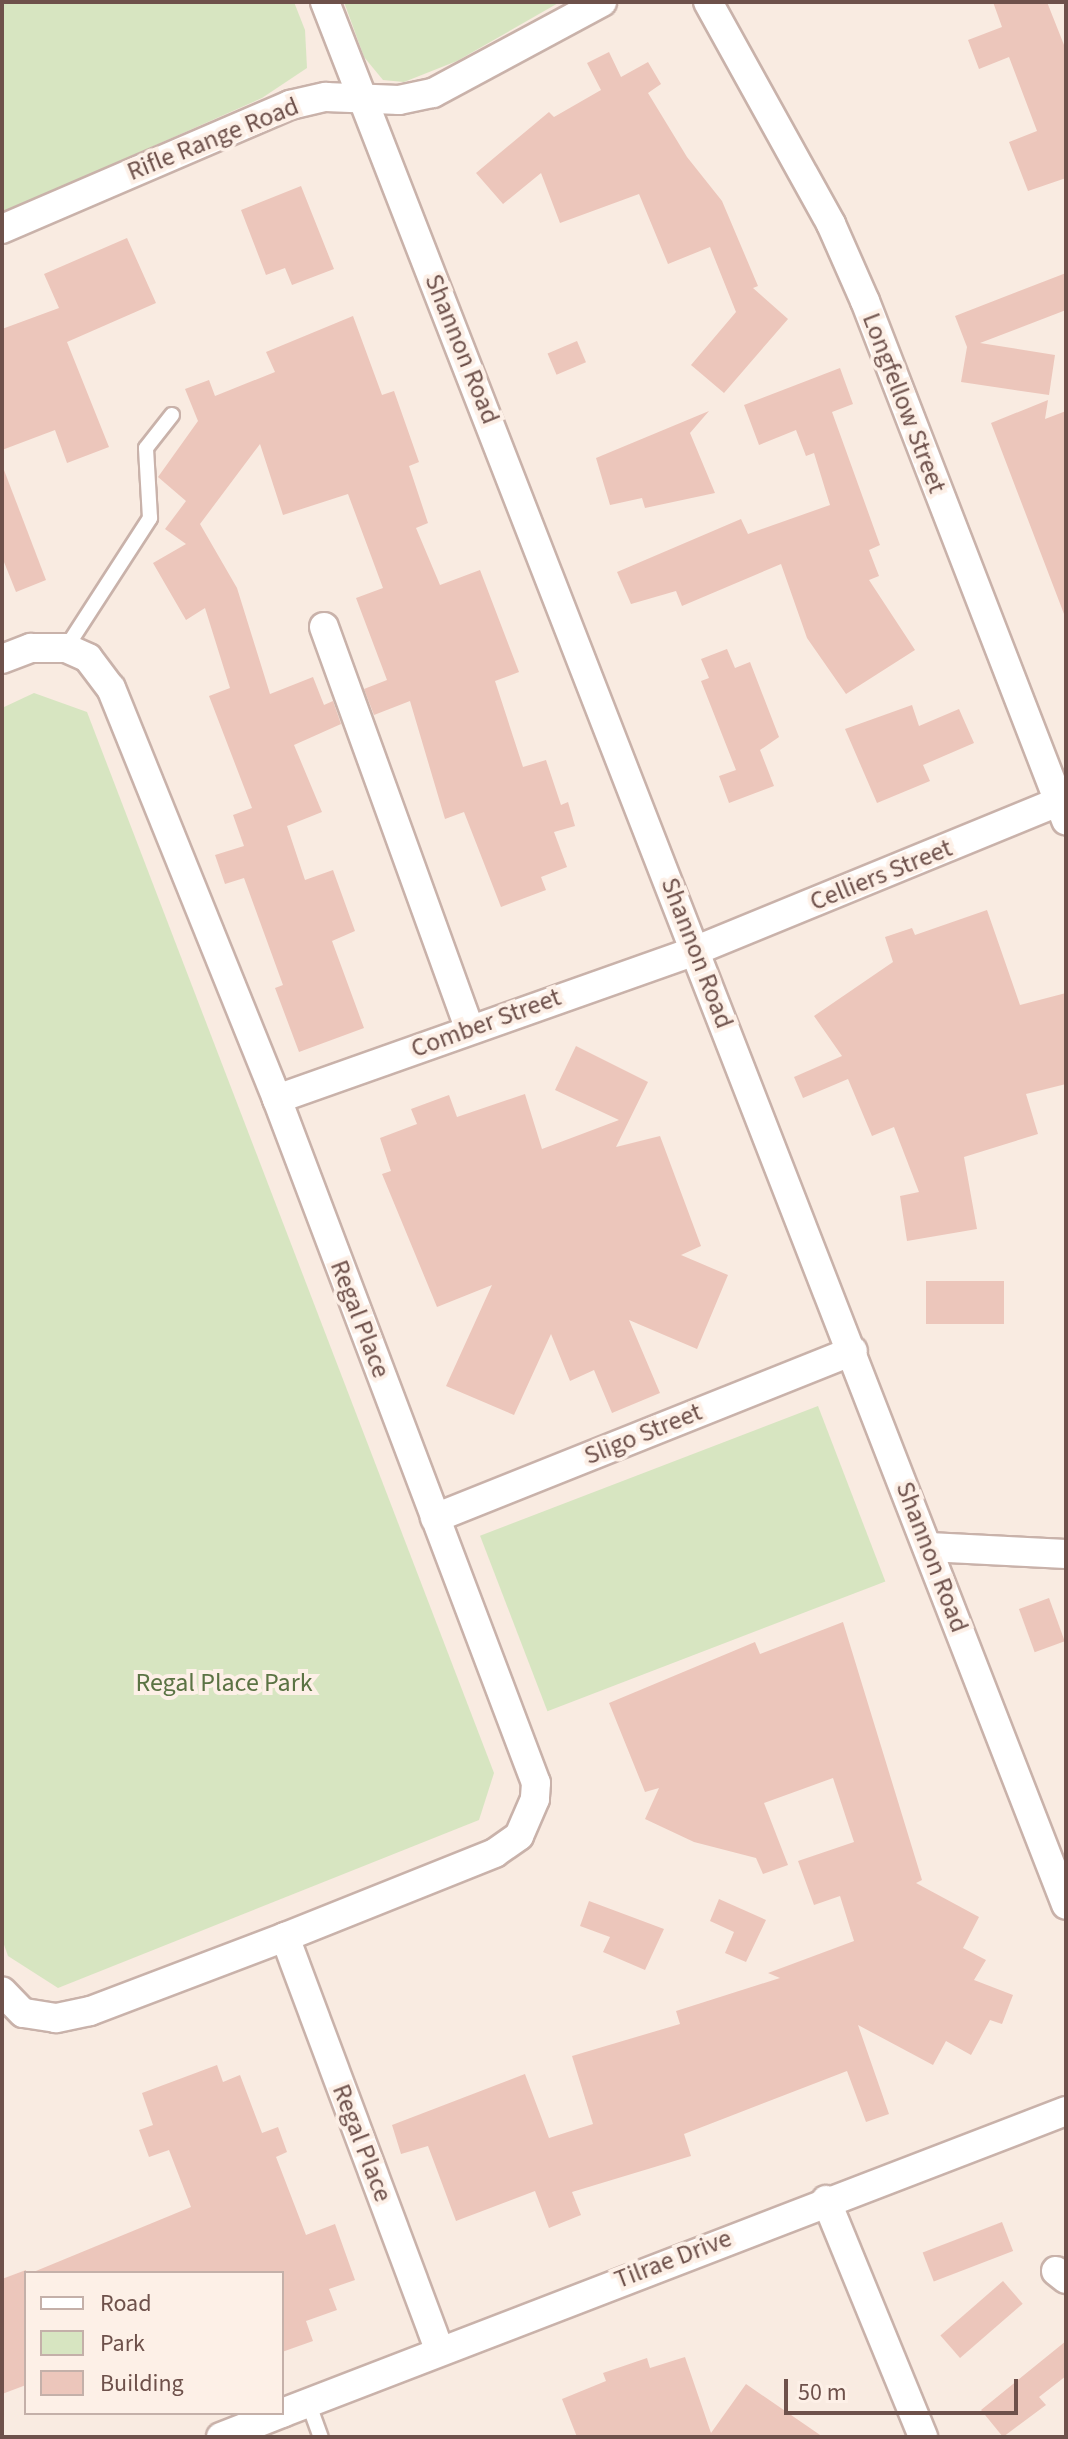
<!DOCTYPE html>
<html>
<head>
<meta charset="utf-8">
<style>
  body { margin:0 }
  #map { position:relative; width:1068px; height:2439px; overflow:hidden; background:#f9ebe1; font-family:"Source Sans 3",sans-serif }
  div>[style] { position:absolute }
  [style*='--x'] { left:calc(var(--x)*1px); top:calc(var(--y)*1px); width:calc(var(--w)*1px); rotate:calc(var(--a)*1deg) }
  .green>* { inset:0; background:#d7e5c1; transform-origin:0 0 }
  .building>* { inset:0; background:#ecc6bb; transform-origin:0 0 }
  .roads { filter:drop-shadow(2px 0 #c9b2aa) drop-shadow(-2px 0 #c9b2aa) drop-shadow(0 2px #c9b2aa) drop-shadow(0 -2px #c9b2aa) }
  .service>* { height:14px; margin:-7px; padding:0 7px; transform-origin:7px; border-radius:7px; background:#fff }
  .minor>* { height:28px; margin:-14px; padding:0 14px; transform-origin:14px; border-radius:14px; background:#fff }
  span { translate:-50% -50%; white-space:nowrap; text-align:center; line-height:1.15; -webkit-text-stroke:8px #fdf0e7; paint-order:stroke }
  .street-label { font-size:26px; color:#6e514b }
  .park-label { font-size:26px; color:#5b7344 }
  .frame { position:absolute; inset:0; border:4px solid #6e514b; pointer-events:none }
  .legend { position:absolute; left:24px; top:2271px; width:260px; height:144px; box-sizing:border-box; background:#fdf0e7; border:2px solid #c4b0a9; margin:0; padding:10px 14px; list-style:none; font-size:24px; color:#6e514b }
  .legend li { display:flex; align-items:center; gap:16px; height:40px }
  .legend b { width:40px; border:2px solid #c4b0a9 }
  .scale { position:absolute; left:784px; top:2379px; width:234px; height:36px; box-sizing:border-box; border:4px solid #6e514b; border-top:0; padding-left:10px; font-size:24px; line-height:28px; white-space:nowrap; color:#6e514b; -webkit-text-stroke:6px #fdf0e7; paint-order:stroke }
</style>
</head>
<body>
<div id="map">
  <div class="green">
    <i style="clip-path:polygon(2px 2px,294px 2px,305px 30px,307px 68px,262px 98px,2px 213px)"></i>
    <i style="clip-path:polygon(344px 2px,560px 2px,457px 61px,404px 82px,383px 80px,364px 57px)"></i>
    <i style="clip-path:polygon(34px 693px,87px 712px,494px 1773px,479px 1820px,58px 1988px,8px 1956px,2px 1939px,2px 708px)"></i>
    <i style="left:818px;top:1406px;width:188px;height:362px;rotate:69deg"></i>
  </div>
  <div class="building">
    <i style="clip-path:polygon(993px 2px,1047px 2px,1066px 50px,1066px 178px,1028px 191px,1009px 142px,1037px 131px,1009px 57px,979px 69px,968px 40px,1002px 27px)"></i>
    <i style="clip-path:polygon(609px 52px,621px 77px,648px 62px,661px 84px,648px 93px,687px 157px,722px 201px,758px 286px,753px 288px,788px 319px,724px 393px,691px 365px,736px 312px,710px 247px,668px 264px,639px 194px,560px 223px,541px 173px,503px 204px,476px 173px,549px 112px,554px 117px,601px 90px,587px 63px)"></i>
    <i style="clip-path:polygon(301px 186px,334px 269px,292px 285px,285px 268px,266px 275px,241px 210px)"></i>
    <i style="clip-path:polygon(127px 238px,156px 303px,67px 342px,109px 447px,67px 463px,55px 430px,2px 450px,2px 329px,59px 308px,44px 274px)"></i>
    <i style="clip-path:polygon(1066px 273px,1066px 310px,980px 343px,1055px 355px,1049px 395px,961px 382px,967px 347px,955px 316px)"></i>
    <i style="clip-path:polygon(353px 316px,382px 395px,394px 391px,419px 462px,409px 466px,428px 523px,416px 528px,440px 585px,480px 570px,519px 672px,495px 681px,523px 767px,546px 760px,561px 805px,568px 802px,575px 826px,554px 832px,567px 867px,541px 877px,546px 890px,501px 907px,464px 812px,445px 819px,410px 701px,374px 715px,364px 689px,387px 680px,356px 598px,383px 588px,348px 494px,283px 515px,260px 444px,200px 524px,237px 588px,270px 694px,313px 677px,324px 705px,333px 701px,341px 724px,294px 745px,322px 812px,287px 826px,305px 880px,333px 870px,355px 931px,332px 941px,364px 1028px,299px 1052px,275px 988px,283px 985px,244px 878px,225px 884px,215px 855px,244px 846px,233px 815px,252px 808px,209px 696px,230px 688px,205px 608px,186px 620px,153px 563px,186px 544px,165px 529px,186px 501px,158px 477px,198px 421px,185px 389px,209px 380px,215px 396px,275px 372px,266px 352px)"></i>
    <i style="left:577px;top:341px;width:23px;height:32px;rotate:67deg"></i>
    <i style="clip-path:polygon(840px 368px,853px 404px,832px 412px,880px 545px,869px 550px,879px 576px,869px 580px,915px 650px,846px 694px,807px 638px,781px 564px,682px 606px,676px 591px,631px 604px,617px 572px,741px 519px,748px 534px,830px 505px,814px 453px,806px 456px,796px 430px,759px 445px,744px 405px)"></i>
    <i style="clip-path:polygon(1048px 400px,1045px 419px,1066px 411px,1064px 614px,991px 423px)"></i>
    <i style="clip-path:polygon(709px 411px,690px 433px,715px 493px,645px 508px,642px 498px,610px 505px,596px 458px)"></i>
    <i style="clip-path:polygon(4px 470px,46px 580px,16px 592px,2px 557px)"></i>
    <i style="clip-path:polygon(727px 649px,735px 668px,750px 662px,779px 737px,760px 750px,774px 786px,729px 803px,719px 776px,736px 770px,701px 681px,709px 678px,701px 659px)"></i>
    <i style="clip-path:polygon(912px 705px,919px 726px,959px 709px,974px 743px,923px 765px,930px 781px,877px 803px,845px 729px)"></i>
    <i style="clip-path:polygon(987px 910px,1020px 1005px,1066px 993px,1066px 1084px,1026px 1094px,1038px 1134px,964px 1157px,977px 1229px,907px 1241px,900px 1196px,919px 1192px,894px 1127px,872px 1136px,848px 1079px,803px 1098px,794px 1077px,842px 1056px,814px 1016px,893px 962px,885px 937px,912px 928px,915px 935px)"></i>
    <i style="clip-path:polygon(576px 1046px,648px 1082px,616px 1147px,660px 1136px,701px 1246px,681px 1255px,728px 1275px,697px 1349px,629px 1320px,660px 1393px,612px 1413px,594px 1370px,570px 1381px,551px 1334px,514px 1415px,446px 1386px,492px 1285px,437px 1307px,382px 1174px,391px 1171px,380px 1138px,417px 1124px,411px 1109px,449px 1095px,457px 1117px,525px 1094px,542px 1149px,619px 1120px,555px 1090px)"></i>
    <i style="left:926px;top:1281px;width:78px;height:43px"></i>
    <i style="left:1049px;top:1598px;width:46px;height:32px;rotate:70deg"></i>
    <i style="clip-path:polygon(843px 1622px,922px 1880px,916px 1883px,979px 1917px,963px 1948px,986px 1960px,974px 1980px,1013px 1995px,1002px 2024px,990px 2020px,971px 2055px,946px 2041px,933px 2065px,858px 2025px,889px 2114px,866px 2122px,847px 2071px,684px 2134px,691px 2156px,572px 2192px,581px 2215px,549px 2228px,535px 2191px,456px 2221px,428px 2146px,401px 2154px,392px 2125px,525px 2074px,549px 2138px,593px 2124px,572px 2056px,680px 2024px,676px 2011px,780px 1978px,768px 1973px,854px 1941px,840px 1896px,814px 1905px,798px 1861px,854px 1842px,833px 1778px,764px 1803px,788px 1865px,763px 1874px,756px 1858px,694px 1842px,645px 1819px,659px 1788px,645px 1792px,609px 1703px,755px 1642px,760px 1654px)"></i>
    <i style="clip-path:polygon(719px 1899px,766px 1920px,746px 1962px,725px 1953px,734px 1932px,710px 1921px)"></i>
    <i style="clip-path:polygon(589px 1901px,664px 1929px,645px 1970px,603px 1952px,610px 1937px,580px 1926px)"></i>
    <i style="clip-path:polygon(217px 2065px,223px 2082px,240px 2075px,262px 2133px,278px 2127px,287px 2152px,276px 2157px,306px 2235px,335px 2224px,355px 2280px,329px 2289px,337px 2310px,306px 2321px,313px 2341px,282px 2352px,282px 2273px,31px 2273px,191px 2207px,169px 2150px,149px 2157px,139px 2130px,153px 2125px,142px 2093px)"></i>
    <i style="left:1002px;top:2222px;width:31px;height:85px;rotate:69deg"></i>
    <i style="clip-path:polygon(26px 2270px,26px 2385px,2px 2394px,2px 2279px)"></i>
    <i style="left:1003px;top:2281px;width:30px;height:83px;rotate:49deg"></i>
    <i style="clip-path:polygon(1066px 2341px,1066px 2376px,1039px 2397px,1046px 2405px,1003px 2437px,981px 2410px)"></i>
    <i style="clip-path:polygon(685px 2357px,711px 2433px,746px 2384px,823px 2437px,577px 2437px,562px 2399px,606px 2381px,603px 2373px,647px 2358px,650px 2368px)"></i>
  </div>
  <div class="roads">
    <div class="service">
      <i style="--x:66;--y:648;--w:155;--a:-57.1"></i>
      <i style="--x:150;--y:518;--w:70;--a:-93.3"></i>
      <i style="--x:146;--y:448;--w:42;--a:-51.8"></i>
      <i style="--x:308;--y:2402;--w:37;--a:70"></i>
    </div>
    <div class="minor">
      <i style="--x:325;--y:2;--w:2042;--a:68.72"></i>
      <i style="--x:708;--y:2;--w:254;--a:61"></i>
      <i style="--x:831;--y:224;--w:84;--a:66.2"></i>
      <i style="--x:865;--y:301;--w:557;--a:68.83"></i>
      <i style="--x:2;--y:229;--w:314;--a:-23.3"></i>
      <i style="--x:290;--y:105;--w:37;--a:-13"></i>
      <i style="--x:326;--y:97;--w:73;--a:2.4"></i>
      <i style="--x:399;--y:100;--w:35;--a:-12"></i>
      <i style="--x:433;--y:93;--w:192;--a:-28.3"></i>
      <i style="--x:324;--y:627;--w:426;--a:70.1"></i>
      <i style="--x:2;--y:659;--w:31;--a:-21"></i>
      <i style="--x:31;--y:648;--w:35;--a:0"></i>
      <i style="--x:66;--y:648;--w:24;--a:24"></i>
      <i style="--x:88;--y:658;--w:38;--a:53"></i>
      <i style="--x:111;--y:688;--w:443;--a:68"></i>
      <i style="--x:277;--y:1099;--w:731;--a:69.26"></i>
      <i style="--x:536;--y:1783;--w:16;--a:94"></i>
      <i style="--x:535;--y:1799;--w:40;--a:113.4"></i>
      <i style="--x:519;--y:1836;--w:29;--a:145"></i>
      <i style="--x:495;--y:1853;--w:226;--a:158.2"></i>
      <i style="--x:285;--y:1937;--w:209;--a:159.2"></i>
      <i style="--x:90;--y:2011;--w:35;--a:168"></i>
      <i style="--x:56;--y:2018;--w:33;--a:-171"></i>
      <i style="--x:23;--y:2013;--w:30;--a:-134"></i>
      <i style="--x:277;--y:1099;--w:446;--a:-19.5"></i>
      <i style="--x:697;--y:950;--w:399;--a:-22.3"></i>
      <i style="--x:435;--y:1518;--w:450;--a:-21.8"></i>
      <i style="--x:929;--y:1547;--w:137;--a:2.9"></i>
      <i style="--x:285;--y:1937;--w:439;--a:69.5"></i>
      <i style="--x:826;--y:2200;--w:256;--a:67.7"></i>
      <i style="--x:1056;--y:2271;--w:13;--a:39"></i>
      <i style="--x:282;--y:2413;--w:840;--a:-21.07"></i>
      <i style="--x:221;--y:2437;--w:66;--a:-21.5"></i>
    </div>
  </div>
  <div class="street-label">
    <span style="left:213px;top:139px;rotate:-22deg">Rifle Range Road</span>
    <span style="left:462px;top:349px;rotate:68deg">Shannon Road</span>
    <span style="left:904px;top:403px;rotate:69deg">Longfellow Street</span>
    <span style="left:881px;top:875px;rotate:-22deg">Celliers Street</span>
    <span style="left:697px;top:953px;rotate:69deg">Shannon Road</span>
    <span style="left:486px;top:1023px;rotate:-20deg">Comber Street</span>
    <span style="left:360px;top:1319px;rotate:69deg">Regal Place</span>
    <span style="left:643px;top:1434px;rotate:-22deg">Sligo Street</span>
    <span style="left:932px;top:1557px;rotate:69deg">Shannon Road</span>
    <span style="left:362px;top:2143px;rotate:69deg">Regal Place</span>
    <span style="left:673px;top:2259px;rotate:-21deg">Tilrae Drive</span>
  </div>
  <div class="park-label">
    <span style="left:224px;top:1683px">Regal Place Park</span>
  </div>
  <div class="frame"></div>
  <ul class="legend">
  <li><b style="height:10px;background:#fff"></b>Road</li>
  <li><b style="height:22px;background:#d7e5c1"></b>Park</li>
  <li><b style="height:22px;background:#ecc6bb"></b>Building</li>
  </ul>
  <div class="scale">50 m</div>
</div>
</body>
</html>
